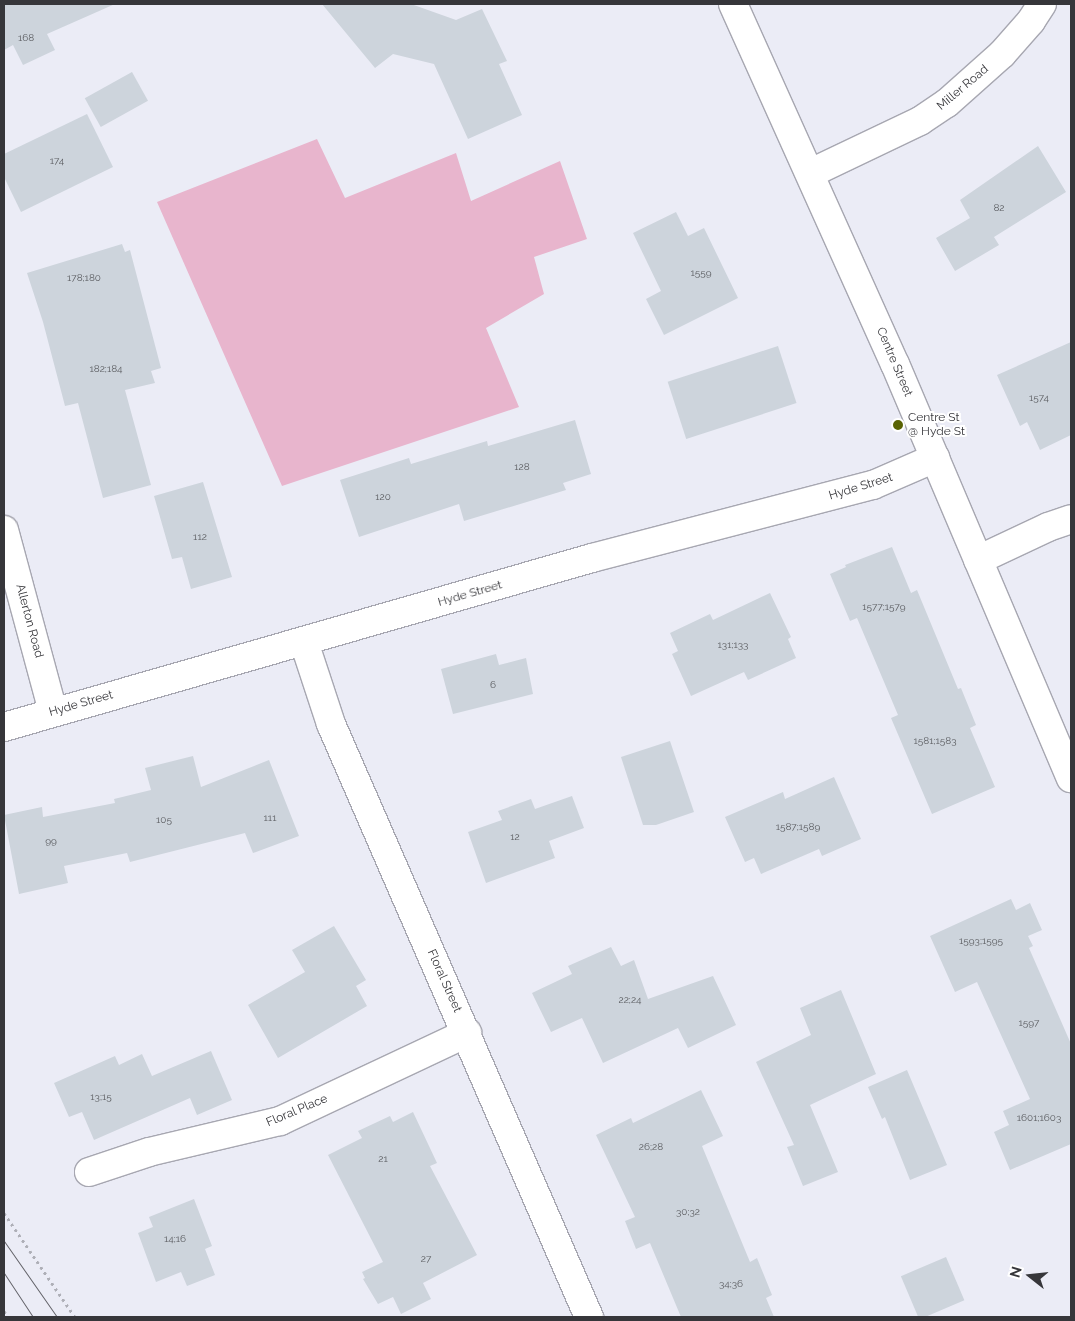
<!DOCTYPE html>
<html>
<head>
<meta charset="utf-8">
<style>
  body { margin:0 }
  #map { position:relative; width:1075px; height:1321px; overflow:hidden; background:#ebecf6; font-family:Raleway,sans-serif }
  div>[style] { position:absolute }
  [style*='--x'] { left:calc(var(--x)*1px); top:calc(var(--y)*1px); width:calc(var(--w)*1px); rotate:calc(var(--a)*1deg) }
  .green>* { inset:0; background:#e8b5cd }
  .building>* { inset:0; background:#cdd4dc; transform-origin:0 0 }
  .path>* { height:3px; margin-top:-1.5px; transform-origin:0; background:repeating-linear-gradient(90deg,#aeafb7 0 2.5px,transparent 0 6.5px) }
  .roads { filter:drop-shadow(1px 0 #a7a7b1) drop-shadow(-1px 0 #a7a7b1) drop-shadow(0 1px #a7a7b1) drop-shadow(0 -1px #a7a7b1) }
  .street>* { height:28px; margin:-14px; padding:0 14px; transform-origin:14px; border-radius:14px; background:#fff }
  .secondary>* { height:28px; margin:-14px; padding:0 14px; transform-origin:14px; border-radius:14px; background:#fff }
  .tram>* { height:1px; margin:-0.5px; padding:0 0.5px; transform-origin:0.5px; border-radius:0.5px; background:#64646a }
  .dots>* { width:14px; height:14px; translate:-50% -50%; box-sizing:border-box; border:2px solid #fff; border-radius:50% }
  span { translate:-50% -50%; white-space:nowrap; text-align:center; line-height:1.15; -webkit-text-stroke:4px #fff; paint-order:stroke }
  .number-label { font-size:10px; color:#5c5e62 }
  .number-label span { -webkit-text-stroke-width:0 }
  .street-label { font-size:12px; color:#36363a }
  .poi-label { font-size:12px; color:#36363a }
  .left { translate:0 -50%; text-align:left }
  .frame { position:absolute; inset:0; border:5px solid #36363a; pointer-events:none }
  .north { position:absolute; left:1005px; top:1251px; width:50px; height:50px; -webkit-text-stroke:4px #fff; paint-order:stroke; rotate:286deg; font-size:14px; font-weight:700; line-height:20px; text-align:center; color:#36363a }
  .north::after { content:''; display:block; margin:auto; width:18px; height:22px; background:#36363a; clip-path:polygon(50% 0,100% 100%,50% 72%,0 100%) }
</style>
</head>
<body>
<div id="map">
  <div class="green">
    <i style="clip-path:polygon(317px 139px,345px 198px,456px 153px,471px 201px,560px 161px,587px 239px,534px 257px,544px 294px,486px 328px,519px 407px,282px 486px,157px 202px)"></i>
  </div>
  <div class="building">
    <i style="clip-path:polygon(4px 4px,115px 4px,47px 34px,55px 50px,23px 65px,13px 45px,4px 50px)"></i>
    <i style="clip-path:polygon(322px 4px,411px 4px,456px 20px,482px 9px,507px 61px,499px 64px,522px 115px,468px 139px,434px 64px,393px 54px,375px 68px)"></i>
    <i style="left:132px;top:72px;width:33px;height:54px;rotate:61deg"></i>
    <i style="clip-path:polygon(87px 114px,113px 167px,21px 212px,4px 177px,4px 154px)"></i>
    <i style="clip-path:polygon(1038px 146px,1066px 192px,994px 237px,999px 245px,955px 271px,936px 238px,970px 218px,960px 200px)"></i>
    <i style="clip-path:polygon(676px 212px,688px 236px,704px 228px,738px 298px,664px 335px,646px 299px,661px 291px,633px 233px)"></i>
    <i style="clip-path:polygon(122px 244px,125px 252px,130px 250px,161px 368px,151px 371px,155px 383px,125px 390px,151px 485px,103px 498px,78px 403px,65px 406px,43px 322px,27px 273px)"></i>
    <i style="clip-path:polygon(1071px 342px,1071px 435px,1040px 450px,1027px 422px,1020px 426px,997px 375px)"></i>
    <i style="left:778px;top:346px;width:60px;height:116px;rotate:72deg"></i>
    <i style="clip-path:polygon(575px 420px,591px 474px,563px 483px,566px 490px,464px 521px,459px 504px,359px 537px,340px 480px,409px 458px,411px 464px,487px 441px,488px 446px)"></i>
    <i style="clip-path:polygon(203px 482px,232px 577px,191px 589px,182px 557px,172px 559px,154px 496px)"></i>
    <i style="clip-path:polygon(892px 547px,911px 593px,917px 590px,958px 689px,961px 688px,976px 725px,970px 728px,995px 787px,932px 814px,891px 718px,898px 715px,857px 618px,850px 621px,830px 574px,846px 567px,845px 565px)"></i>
    <i style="clip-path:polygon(770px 593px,791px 637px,788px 639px,796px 658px,748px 680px,744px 672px,691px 696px,672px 654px,678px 651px,670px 633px,710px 614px,713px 620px)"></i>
    <i style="clip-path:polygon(496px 654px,499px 665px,526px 658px,533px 694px,453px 714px,441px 669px)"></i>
    <i style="clip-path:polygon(670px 741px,694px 812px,656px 825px,643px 825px,621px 757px)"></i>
    <i style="clip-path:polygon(193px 756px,201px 787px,269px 760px,299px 836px,253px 853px,245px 833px,130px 862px,127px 853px,64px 866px,68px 883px,19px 894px,4px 815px,42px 807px,43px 817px,115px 803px,114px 799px,151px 790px,145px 768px)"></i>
    <i style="clip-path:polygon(834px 777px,861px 839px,822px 856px,819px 849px,761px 874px,754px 858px,745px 862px,725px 817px,783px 792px,785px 799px)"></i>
    <i style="clip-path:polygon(572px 796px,584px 828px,549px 841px,555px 858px,486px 883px,468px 832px,502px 820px,498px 811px,531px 799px,535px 809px)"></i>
    <i style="clip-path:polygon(1011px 899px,1016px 910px,1030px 903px,1042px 930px,1028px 936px,1033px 946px,1029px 948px,1071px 1044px,1071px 1144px,1010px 1170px,994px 1132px,1009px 1125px,1003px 1111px,1030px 1099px,977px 982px,955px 992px,930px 936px)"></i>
    <i style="clip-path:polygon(334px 926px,366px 980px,356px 986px,367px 1006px,278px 1058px,248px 1005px,305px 972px,292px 950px)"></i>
    <i style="clip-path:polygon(611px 947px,621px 966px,634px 960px,648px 999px,713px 976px,736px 1025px,688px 1048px,678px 1028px,603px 1063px,582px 1018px,551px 1032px,532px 993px,572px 974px,568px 966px)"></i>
    <i style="clip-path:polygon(841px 990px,876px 1074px,810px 1105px,838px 1172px,803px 1186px,787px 1147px,794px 1145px,756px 1062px,811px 1035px,800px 1008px)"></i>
    <i style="clip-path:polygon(211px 1051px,232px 1100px,197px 1115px,190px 1098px,94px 1140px,82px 1112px,69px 1117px,54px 1083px,115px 1056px,119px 1065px,142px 1054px,152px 1076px)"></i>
    <i style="clip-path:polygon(907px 1070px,947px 1165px,910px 1180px,885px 1117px,882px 1119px,868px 1087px)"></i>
    <i style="clip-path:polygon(701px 1090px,723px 1136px,702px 1146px,750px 1262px,757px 1258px,772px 1295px,766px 1298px,774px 1317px,681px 1317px,650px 1243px,636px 1249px,625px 1221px,635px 1217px,596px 1135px,631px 1118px,633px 1123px)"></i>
    <i style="clip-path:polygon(413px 1112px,437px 1163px,430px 1166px,477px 1255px,423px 1283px,431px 1299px,401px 1314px,393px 1297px,378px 1304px,363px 1279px,365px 1278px,362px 1272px,383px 1262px,328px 1155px,362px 1138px,358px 1131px,390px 1116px,393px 1122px)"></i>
    <i style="clip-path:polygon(194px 1199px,212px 1246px,205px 1249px,215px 1275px,187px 1286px,181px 1272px,156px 1282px,138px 1233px,153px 1227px,149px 1217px)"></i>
    <i style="left:946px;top:1257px;width:47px;height:49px;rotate:67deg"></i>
  </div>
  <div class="path">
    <i style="--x:4;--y:1213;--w:126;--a:55.7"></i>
    <i style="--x:4;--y:1311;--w:7;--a:56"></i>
  </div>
  <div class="roads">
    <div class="street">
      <i style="--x:811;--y:173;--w:121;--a:-25.5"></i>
      <i style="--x:920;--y:121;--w:32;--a:-34"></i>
      <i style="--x:947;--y:103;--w:74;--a:-41.7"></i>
      <i style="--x:1002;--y:54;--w:44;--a:-48.7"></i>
      <i style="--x:1031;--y:21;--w:20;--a:-57"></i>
      <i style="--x:4;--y:530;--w:188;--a:74.9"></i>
      <i style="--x:978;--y:560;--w:77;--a:-25.2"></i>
      <i style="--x:1048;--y:527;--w:24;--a:-19"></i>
      <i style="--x:304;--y:642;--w:86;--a:71.8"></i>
      <i style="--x:331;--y:724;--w:647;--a:66.49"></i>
      <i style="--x:4;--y:727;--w:612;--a:-16.04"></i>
      <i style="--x:592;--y:558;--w:290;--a:-14.6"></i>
      <i style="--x:873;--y:485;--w:68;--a:-23.5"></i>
      <i style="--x:89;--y:1172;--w:63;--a:-18.4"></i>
      <i style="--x:149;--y:1152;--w:135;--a:-13.3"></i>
      <i style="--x:280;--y:1121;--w:207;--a:-25.2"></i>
    </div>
    <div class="secondary">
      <i style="--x:733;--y:4;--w:395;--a:65.8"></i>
      <i style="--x:895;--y:364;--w:450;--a:67"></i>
    </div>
  </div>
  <div class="tram">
    <i style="--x:4;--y:1241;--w:93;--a:55.1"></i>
    <i style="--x:4;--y:1273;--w:53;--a:56.6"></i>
  </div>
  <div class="dots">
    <i style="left:898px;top:425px;background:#596303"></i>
  </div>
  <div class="number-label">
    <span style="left:26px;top:38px">168</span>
    <span style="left:57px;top:161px">174</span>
    <span style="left:999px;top:208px">82</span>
    <span style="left:701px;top:273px">1559</span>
    <span style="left:84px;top:278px">178;180</span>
    <span style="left:106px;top:369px">182;184</span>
    <span style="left:1039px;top:398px">1574</span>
    <span style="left:522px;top:467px">128</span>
    <span style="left:383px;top:497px">120</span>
    <span style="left:200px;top:537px">112</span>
    <span style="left:884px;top:607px">1577;1579</span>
    <span style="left:733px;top:645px">131;133</span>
    <span style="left:493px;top:685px">6</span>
    <span style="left:935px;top:741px">1581;1583</span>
    <span style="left:270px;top:818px">111</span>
    <span style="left:164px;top:820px">105</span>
    <span style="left:798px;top:827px">1587;1589</span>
    <span style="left:515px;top:837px">12</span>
    <span style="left:51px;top:841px">99</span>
    <span style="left:981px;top:941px">1593;1595</span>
    <span style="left:630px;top:1000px">22;24</span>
    <span style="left:1029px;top:1023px">1597</span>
    <span style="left:101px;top:1097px">13;15</span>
    <span style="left:1039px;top:1118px">1601;1603</span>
    <span style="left:651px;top:1147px">26;28</span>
    <span style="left:383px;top:1159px">21</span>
    <span style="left:688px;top:1212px">30;32</span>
    <span style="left:175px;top:1239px">14;16</span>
    <span style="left:426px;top:1259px">27</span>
    <span style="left:731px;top:1284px">34;36</span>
  </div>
  <div class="street-label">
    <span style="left:963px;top:88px;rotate:-40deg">Miller Road</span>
    <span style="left:894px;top:362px;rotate:67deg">Centre Street</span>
    <span style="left:861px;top:487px;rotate:-17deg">Hyde Street</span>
    <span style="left:470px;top:594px;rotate:-16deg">Hyde Street</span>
    <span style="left:29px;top:621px;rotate:75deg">Allerton Road</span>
    <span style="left:81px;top:704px;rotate:-16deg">Hyde Street</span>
    <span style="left:444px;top:981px;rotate:66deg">Floral Street</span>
    <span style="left:297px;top:1111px;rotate:-23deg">Floral Place</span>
  </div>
  <div class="poi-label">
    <span class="left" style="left:908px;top:425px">Centre St<br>@ Hyde St</span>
  </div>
  <div class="frame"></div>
  <div class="north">N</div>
</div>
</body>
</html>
